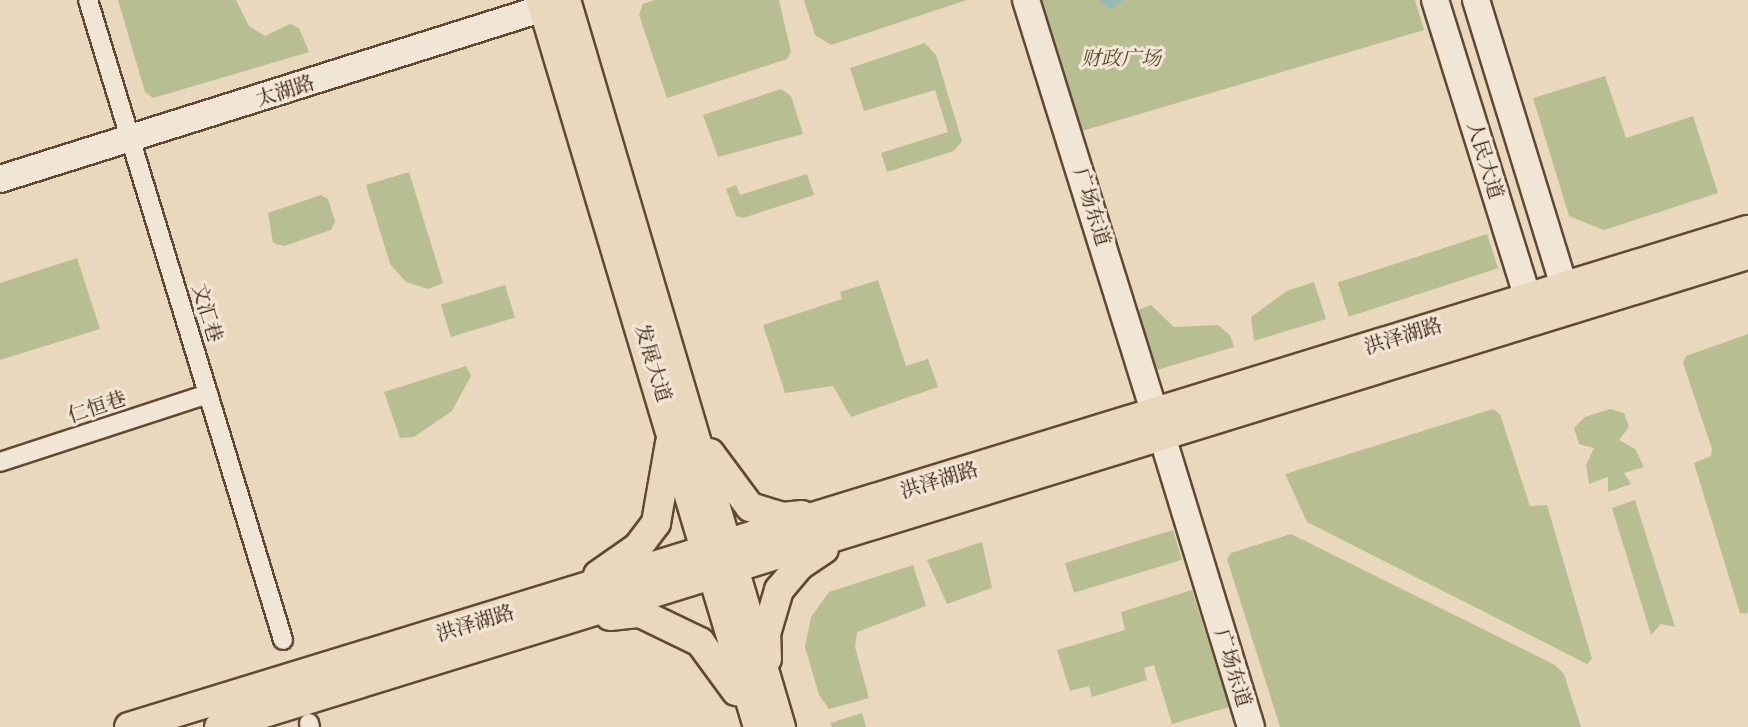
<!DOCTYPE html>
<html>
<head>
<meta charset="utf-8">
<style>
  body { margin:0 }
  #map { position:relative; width:1748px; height:727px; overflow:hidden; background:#ead8be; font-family:"EB Garamond","Noto Serif SC",serif }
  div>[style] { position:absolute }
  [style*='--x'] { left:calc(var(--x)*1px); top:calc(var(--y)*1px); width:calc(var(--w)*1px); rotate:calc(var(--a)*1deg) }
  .green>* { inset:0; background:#b7be91; transform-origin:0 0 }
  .water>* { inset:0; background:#98bab1 }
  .roads { filter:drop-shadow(2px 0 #614832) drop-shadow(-2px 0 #614832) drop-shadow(0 2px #614832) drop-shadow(0 -2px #614832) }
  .street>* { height:18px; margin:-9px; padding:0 9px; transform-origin:9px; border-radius:9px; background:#f1e6d5 }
  .secondary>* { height:26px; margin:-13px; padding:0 13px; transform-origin:13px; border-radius:13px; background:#f1e6d5 }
  .primary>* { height:28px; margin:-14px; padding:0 14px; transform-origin:14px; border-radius:14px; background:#ead8be }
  span { translate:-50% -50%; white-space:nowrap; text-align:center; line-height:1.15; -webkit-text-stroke:6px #f1e6d5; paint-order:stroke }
  .park-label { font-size:20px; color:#5b4a2e; font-style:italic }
  .street-label { font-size:20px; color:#331803 }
</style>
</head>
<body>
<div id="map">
  <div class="green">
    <i style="clip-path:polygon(118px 0,236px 0,249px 26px,265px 36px,290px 24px,299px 28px,309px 52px,153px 98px,145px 92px)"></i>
    <i style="clip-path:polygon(655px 0,779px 0,791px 52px,787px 59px,667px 98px,639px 15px,643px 4px)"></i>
    <i style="clip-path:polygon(804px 0,967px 0,831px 45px,815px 35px)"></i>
    <i style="clip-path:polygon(1042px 0,1415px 0,1424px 30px,1082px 131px)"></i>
    <i style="clip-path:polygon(925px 43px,936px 55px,962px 141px,954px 151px,887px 172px,881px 153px,948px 132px,935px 90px,864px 111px,850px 68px)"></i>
    <i style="clip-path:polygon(1605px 76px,1626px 138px,1693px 116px,1718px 193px,1604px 230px,1569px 216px,1533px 98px)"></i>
    <i style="clip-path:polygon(781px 89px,791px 96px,803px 134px,718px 157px,703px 115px)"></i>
    <i style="clip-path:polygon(409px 172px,443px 283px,428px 289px,406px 282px,390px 264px,366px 185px)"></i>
    <i style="clip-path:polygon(807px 174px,814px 195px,743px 218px,736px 216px,726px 189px,736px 185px,740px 195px)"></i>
    <i style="clip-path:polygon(321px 195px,328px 199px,335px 221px,331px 230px,284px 246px,273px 243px,268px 213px)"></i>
    <i style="left:1487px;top:234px;width:36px;height:157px;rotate:72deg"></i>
    <i style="clip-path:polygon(77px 258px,100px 329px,0 360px,0 283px)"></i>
    <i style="clip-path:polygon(878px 280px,906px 366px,928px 359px,938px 387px,851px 417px,833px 386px,785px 393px,763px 325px,842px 299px,840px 292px)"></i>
    <i style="clip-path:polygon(1314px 282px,1326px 319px,1254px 341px,1251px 317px,1287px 291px)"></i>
    <i style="left:505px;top:285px;width:34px;height:67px;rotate:73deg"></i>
    <i style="clip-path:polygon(1151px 305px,1174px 327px,1218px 325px,1230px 335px,1234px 347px,1157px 370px,1138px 310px)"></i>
    <i style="clip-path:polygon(1748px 334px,1748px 612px,1746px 614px,1740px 613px,1694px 463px,1711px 456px,1712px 449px,1683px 363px,1686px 356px)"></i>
    <i style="clip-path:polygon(466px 366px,471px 376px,452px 411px,414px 437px,400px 438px,384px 392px)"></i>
    <i style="clip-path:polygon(1493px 409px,1500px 414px,1530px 506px,1547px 505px,1592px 659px,1587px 664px,1307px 522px,1285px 474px)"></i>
    <i style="clip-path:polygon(1610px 409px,1624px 413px,1629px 427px,1619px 440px,1635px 449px,1644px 467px,1624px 473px,1631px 484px,1608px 492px,1608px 477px,1589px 484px,1586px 465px,1594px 448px,1579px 444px,1574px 428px,1585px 417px)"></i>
    <i style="clip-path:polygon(1635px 500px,1675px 627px,1661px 624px,1651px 635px,1612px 508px)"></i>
    <i style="left:1173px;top:530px;width:31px;height:113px;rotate:73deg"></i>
    <i style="clip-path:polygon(1291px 534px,1555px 665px,1564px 674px,1581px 727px,1280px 727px,1227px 559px,1231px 553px)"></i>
    <i style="clip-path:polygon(982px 542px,992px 588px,947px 604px,927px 560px)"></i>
    <i style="clip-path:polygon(913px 565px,926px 606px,857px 632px,855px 647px,869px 698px,829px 709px,819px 695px,805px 647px,811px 617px,829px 592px)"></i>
    <i style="clip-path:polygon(1192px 590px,1229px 707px,1172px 724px,1154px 665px,1144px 668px,1147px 680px,1092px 697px,1089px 686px,1070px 691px,1057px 650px,1125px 630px,1121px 612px)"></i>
    <i style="clip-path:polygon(862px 713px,866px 727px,832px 727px,830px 723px)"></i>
  </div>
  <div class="water">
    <i style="clip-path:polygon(1098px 0,1123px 0,1112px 10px)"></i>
  </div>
  <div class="roads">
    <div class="street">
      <i style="--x:88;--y:0;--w:669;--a:73.05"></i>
      <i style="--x:0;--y:462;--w:219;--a:-18.1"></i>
      <i style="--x:309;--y:723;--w:4;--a:76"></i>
    </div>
    <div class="secondary">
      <i style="--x:1026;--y:0;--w:434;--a:72.7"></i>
      <i style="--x:1435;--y:0;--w:333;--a:72.7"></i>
      <i style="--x:1476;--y:0;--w:320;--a:72.9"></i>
      <i style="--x:0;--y:179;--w:590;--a:-17.45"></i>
      <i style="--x:1162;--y:436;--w:304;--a:73"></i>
    </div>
    <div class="primary">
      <i style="--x:541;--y:0;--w:759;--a:73.38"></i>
      <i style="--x:566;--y:0;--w:758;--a:73.53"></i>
      <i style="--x:710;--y:453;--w:67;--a:53.5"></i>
      <i style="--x:750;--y:507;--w:34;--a:17"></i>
      <i style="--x:783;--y:517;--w:19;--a:-6"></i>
      <i style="--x:598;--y:575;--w:49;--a:-35"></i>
      <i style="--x:638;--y:547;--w:30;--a:-53"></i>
      <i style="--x:656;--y:523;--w:81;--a:-80.1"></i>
      <i style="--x:610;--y:616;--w:30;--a:-6"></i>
      <i style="--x:640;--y:613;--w:67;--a:25.8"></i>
      <i style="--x:700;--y:642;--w:61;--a:53.7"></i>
      <i style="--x:767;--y:659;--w:25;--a:-92"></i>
      <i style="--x:766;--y:634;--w:46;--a:-73.5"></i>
      <i style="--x:779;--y:590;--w:31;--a:-50"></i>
      <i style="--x:799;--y:566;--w:30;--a:-34"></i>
      <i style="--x:129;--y:727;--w:1694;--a:-17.07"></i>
      <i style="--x:219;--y:727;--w:1600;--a:-17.16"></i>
    </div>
  </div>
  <div class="park-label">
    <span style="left:1121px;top:58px">财政广场</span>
  </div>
  <div class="street-label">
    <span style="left:285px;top:91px;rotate:-18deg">太湖路</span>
    <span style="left:1485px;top:160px;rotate:73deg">人民大道</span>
    <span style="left:1092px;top:207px;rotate:73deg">广场东道</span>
    <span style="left:207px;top:313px;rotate:73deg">文汇巷</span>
    <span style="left:1403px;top:336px;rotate:-17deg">洪泽湖路</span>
    <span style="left:653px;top:363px;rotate:73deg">发展大道</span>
    <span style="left:97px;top:407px;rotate:-18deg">仁恒巷</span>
    <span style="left:939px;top:480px;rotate:-17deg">洪泽湖路</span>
    <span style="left:475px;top:623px;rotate:-17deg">洪泽湖路</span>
    <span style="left:1233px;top:668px;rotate:73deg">广场东道</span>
  </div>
</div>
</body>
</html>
